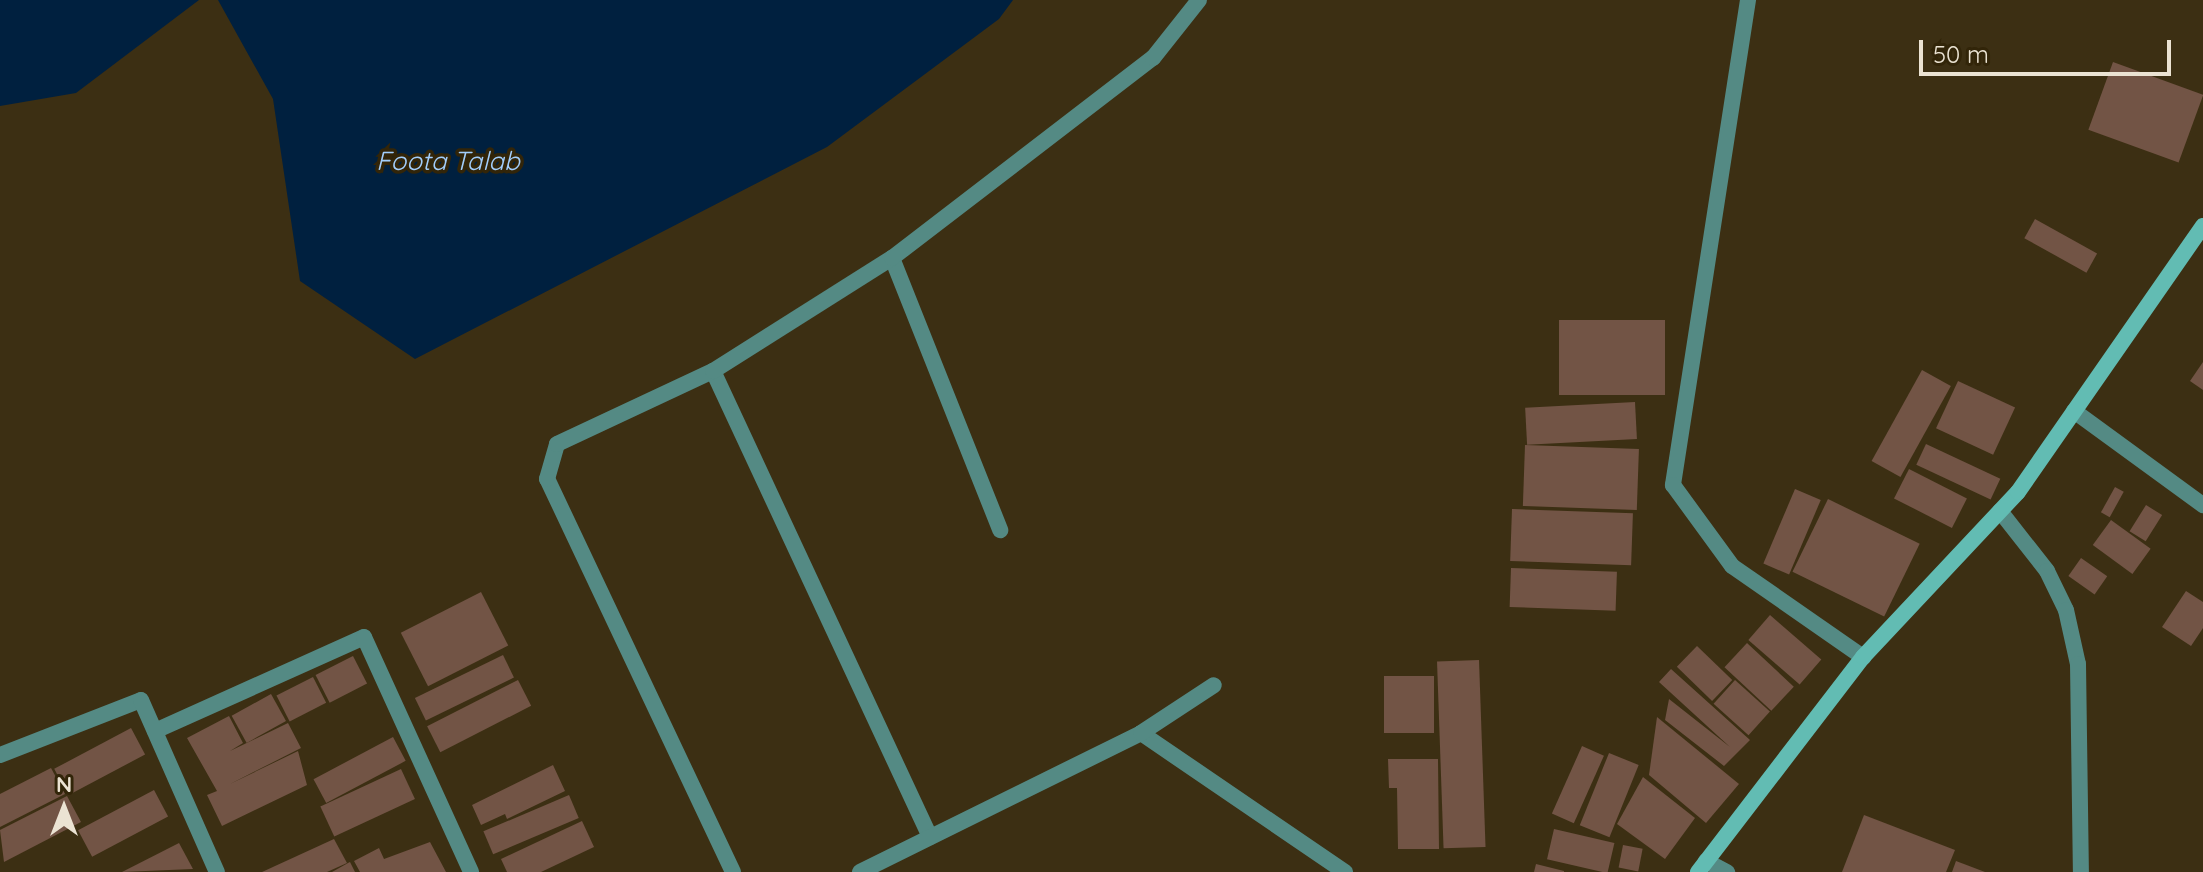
<!DOCTYPE html>
<html>
<head>
<meta charset="utf-8">
<style>
  body { margin:0 }
  #map { position:relative; width:2203px; height:872px; overflow:hidden; background:#3c2f13; font-family:Quicksand,sans-serif }
  div>[style] { position:absolute }
  [style*='--x'] { left:calc(var(--x)*1px); top:calc(var(--y)*1px); width:calc(var(--w)*1px); rotate:calc(var(--a)*1deg) }
  .water>* { inset:0; background:#00203f }
  .building>* { inset:0; background:#725445; transform-origin:0 0 }
  .minor>* { height:16px; margin:-8px; padding:0 8px; transform-origin:8px; border-radius:8px; background:#548a84 }
  .secondary>* { height:16px; margin:-8px; padding:0 8px; transform-origin:8px; border-radius:8px; background:#62bcb3 }
  span { translate:-50% -50%; white-space:nowrap; text-align:center; line-height:1.15; -webkit-text-stroke:7px #322509; paint-order:stroke }
  .water-label { font-size:26px; color:#a2cefc; font-style:italic }
  .north { position:absolute; left:24px; top:768px; width:80px; height:80px; -webkit-text-stroke:6px #322509; paint-order:stroke; rotate:0deg; font-size:22px; font-weight:700; line-height:32px; text-align:center; color:#ebe3d3 }
  .north::after { content:''; display:block; margin:auto; width:28px; height:36px; background:#ebe3d3; clip-path:polygon(50% 0,100% 100%,50% 72%,0 100%) }
  .scale { position:absolute; left:1919px; top:40px; width:252px; height:36px; box-sizing:border-box; border:4px solid #ebe3d3; border-top:0; padding-left:10px; font-size:24px; line-height:28px; white-space:nowrap; color:#ebe3d3; -webkit-text-stroke:6px #322509; paint-order:stroke }
</style>
</head>
<body>
<div id="map">
  <div class="water">
    <i style="clip-path:polygon(0 0,199px 0,76px 93px,0 106px)"></i>
    <i style="clip-path:polygon(218px 0,1013px 0,999px 19px,827px 147px,415px 359px,300px 281px,273px 99px)"></i>
  </div>
  <div class="building">
    <i style="left:2113px;top:62px;width:96px;height:72px;rotate:20deg"></i>
    <i style="left:2035px;top:219px;width:71px;height:22px;rotate:29deg"></i>
    <i style="left:1559px;top:320px;width:106px;height:75px"></i>
    <i style="clip-path:polygon(2203px 362px,2203px 390px,2190px 381px)"></i>
    <i style="left:1922px;top:370px;width:33px;height:104px;rotate:29deg"></i>
    <i style="left:1958px;top:381px;width:63px;height:52px;rotate:25deg"></i>
    <i style="left:1635px;top:402px;width:37px;height:110px;rotate:87deg"></i>
    <i style="left:1926px;top:444px;width:82px;height:23px;rotate:25deg"></i>
    <i style="left:1525px;top:445px;width:114px;height:61px;rotate:2deg"></i>
    <i style="left:1909px;top:469px;width:65px;height:33px;rotate:27deg"></i>
    <i style="left:2115px;top:487px;width:10px;height:29px;rotate:29deg"></i>
    <i style="left:1795px;top:489px;width:28px;height:81px;rotate:23deg"></i>
    <i style="left:1828px;top:499px;width:102px;height:81px;rotate:26deg"></i>
    <i style="left:2146px;top:505px;width:19px;height:31px;rotate:32deg"></i>
    <i style="left:1512px;top:509px;width:121px;height:52px;rotate:2deg"></i>
    <i style="left:2111px;top:520px;width:49px;height:31px;rotate:36deg"></i>
    <i style="left:2081px;top:558px;width:32px;height:22px;rotate:35deg"></i>
    <i style="left:1511px;top:568px;width:106px;height:39px;rotate:2deg"></i>
    <i style="clip-path:polygon(2186px 591px,2203px 602px,2203px 628px,2191px 646px,2162px 627px)"></i>
    <i style="left:481px;top:592px;width:60px;height:90px;rotate:63deg"></i>
    <i style="left:1770px;top:615px;width:68px;height:33px;rotate:41deg"></i>
    <i style="left:1747px;top:643px;width:64px;height:33px;rotate:43deg"></i>
    <i style="left:1697px;top:646px;width:49px;height:29px;rotate:44deg"></i>
    <i style="left:503px;top:655px;width:25px;height:98px;rotate:64deg"></i>
    <i style="left:353px;top:656px;width:31px;height:42px;rotate:63deg"></i>
    <i style="left:1479px;top:660px;width:187px;height:42px;rotate:88deg"></i>
    <i style="clip-path:polygon(1671px 669px,1750px 740px,1724px 766px,1665px 720px,1669px 699px,1730px 747px,1659px 682px)"></i>
    <i style="left:1384px;top:676px;width:50px;height:57px"></i>
    <i style="left:313px;top:677px;width:29px;height:41px;rotate:63deg"></i>
    <i style="left:518px;top:680px;width:29px;height:102px;rotate:63deg"></i>
    <i style="left:1735px;top:680px;width:47px;height:32px;rotate:42deg"></i>
    <i style="left:271px;top:694px;width:31px;height:45px;rotate:61deg"></i>
    <i style="clip-path:polygon(229px 716px,243px 743px,230px 751px,288px 723px,301px 748px,230px 784px,298px 751px,307px 785px,222px 826px,207px 795px,217px 791px,187px 738px)"></i>
    <i style="clip-path:polygon(1657px 717px,1739px 784px,1706px 823px,1649px 775px)"></i>
    <i style="left:131px;top:728px;width:30px;height:87px;rotate:62deg"></i>
    <i style="left:393px;top:737px;width:27px;height:90px;rotate:62deg"></i>
    <i style="left:1582px;top:746px;width:24px;height:74px;rotate:24deg"></i>
    <i style="left:1609px;top:753px;width:32px;height:78px;rotate:22deg"></i>
    <i style="clip-path:polygon(1388px 759px,1438px 759px,1439px 849px,1398px 849px,1397px 788px,1389px 788px)"></i>
    <i style="clip-path:polygon(553px 765px,565px 791px,507px 819px,505px 814px,481px 825px,472px 805px)"></i>
    <i style="clip-path:polygon(51px 768px,65px 794px,0 827px,0 794px)"></i>
    <i style="left:401px;top:769px;width:33px;height:89px;rotate:65deg"></i>
    <i style="clip-path:polygon(1643px 777px,1695px 818px,1665px 859px,1617px 824px)"></i>
    <i style="left:154px;top:790px;width:30px;height:86px;rotate:62deg"></i>
    <i style="left:569px;top:795px;width:25px;height:93px;rotate:67deg"></i>
    <i style="clip-path:polygon(67px 796px,81px 822px,4px 862px,0 830px)"></i>
    <i style="clip-path:polygon(1864px 815px,1955px 850px,1946px 872px,1842px 872px)"></i>
    <i style="clip-path:polygon(582px 821px,594px 847px,541px 872px,507px 872px,501px 859px)"></i>
    <i style="left:1554px;top:829px;width:62px;height:31px;rotate:13deg"></i>
    <i style="clip-path:polygon(334px 839px,347px 863px,327px 872px,262px 872px)"></i>
    <i style="clip-path:polygon(430px 842px,446px 872px,360px 872px,354px 861px,379px 848px,384px 859px)"></i>
    <i style="clip-path:polygon(179px 843px,193px 869px,122px 872px)"></i>
    <i style="left:1623px;top:845px;width:20px;height:23px;rotate:11deg"></i>
    <i style="clip-path:polygon(1956px 861px,1985px 872px,1952px 872px)"></i>
    <i style="clip-path:polygon(350px 862px,355px 872px,332px 872px,348px 863px)"></i>
    <i style="clip-path:polygon(1536px 864px,1564px 871px,1564px 872px,1534px 872px)"></i>
  </div>
  <div class="minor">
    <i style="--x:1748;--y:0;--w:491;--a:98.8"></i>
    <i style="--x:1673;--y:485;--w:100;--a:53.9"></i>
    <i style="--x:1732;--y:566;--w:160;--a:34.8"></i>
    <i style="--x:892;--y:258;--w:293;--a:68.3"></i>
    <i style="--x:713;--y:371;--w:514;--a:65.03"></i>
    <i style="--x:2074;--y:411;--w:160;--a:36.1"></i>
    <i style="--x:2000;--y:511;--w:76;--a:51.9"></i>
    <i style="--x:2047;--y:571;--w:43;--a:64"></i>
    <i style="--x:2066;--y:610;--w:55;--a:77.5"></i>
    <i style="--x:2078;--y:664;--w:208;--a:89.2"></i>
    <i style="--x:155;--y:731;--w:229;--a:-24.2"></i>
    <i style="--x:364;--y:637;--w:258;--a:65.5"></i>
    <i style="--x:1141;--y:733;--w:247;--a:34.3"></i>
    <i style="--x:0;--y:755;--w:151;--a:-21.3"></i>
    <i style="--x:141;--y:700;--w:188;--a:66.2"></i>
    <i style="--x:1706;--y:861;--w:24;--a:28"></i>
    <i style="--x:733;--y:872;--w:435;--a:-115.3"></i>
    <i style="--x:547;--y:479;--w:36;--a:-74"></i>
    <i style="--x:557;--y:444;--w:172;--a:-25.1"></i>
    <i style="--x:713;--y:371;--w:212;--a:-32.3"></i>
    <i style="--x:892;--y:258;--w:329;--a:-37.5"></i>
    <i style="--x:1153;--y:58;--w:74;--a:-51.6"></i>
    <i style="--x:860;--y:872;--w:313;--a:-26.3"></i>
    <i style="--x:1141;--y:733;--w:87;--a:-33.3"></i>
  </div>
  <div class="secondary">
    <i style="--x:1698;--y:872;--w:271;--a:-52.5"></i>
    <i style="--x:1863;--y:657;--w:226;--a:-46.8"></i>
    <i style="--x:2018;--y:492;--w:324;--a:-55.2"></i>
  </div>
  <div class="water-label">
    <span style="left:448px;top:161px">Foota Talab</span>
  </div>
  <div class="north">N</div>
  <div class="scale">50 m</div>
</div>
</body>
</html>
